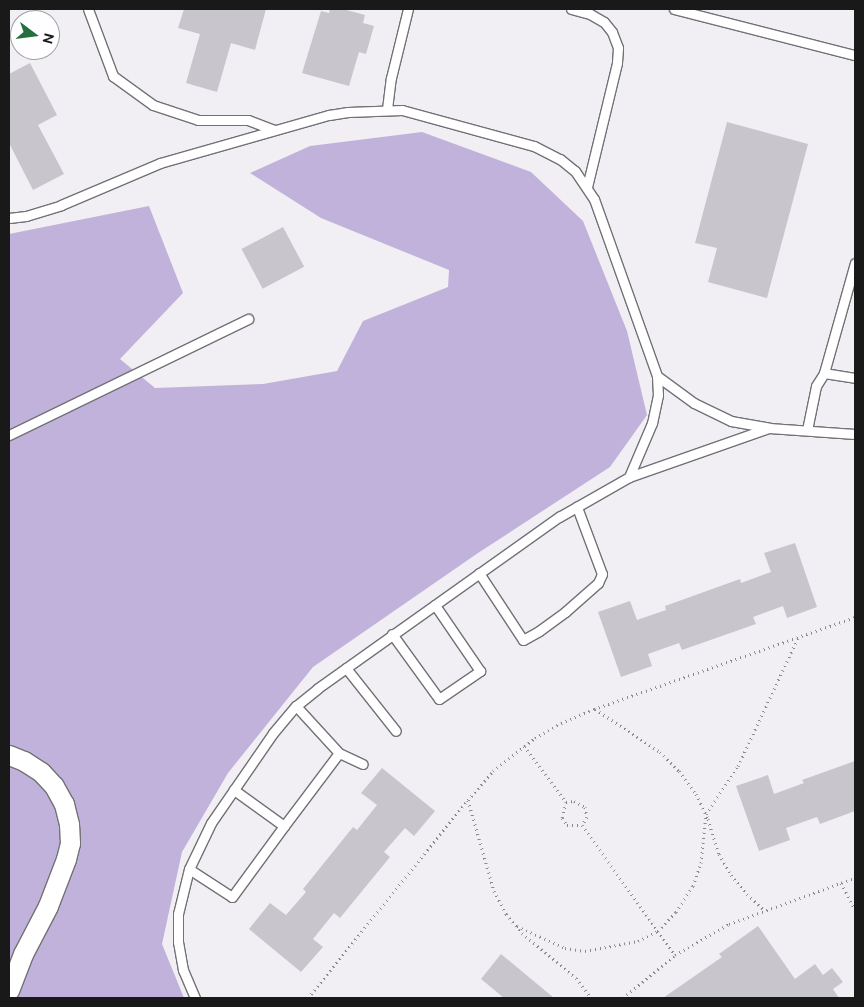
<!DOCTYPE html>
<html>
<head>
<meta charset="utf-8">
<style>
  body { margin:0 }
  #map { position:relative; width:864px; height:1007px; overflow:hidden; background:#f1eff4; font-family:Ubuntu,sans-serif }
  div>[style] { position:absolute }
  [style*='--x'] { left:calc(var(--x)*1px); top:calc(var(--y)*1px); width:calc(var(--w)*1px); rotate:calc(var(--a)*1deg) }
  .forest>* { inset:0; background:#c0b2da }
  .building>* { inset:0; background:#c8c6cc; transform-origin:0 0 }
  .path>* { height:3px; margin-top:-1.5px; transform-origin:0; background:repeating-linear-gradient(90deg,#8a898c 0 1px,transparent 0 5px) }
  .roads { filter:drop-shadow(1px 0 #727176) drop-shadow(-1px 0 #727176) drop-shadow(0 1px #727176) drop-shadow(0 -1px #727176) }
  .service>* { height:9px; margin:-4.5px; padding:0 4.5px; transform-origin:4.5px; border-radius:4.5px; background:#fff }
  .minor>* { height:19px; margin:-9.5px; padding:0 9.5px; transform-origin:9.5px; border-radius:9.5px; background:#fff }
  span { translate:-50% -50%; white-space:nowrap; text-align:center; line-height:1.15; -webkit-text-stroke:5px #fefdff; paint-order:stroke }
  .frame { position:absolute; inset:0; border:10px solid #19191a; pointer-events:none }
  .north { position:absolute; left:10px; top:10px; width:50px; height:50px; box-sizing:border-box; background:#fefdff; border:1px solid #a2a2a3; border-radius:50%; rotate:105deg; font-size:14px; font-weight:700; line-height:20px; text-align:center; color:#19191a }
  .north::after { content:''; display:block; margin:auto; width:18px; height:22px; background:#256f3e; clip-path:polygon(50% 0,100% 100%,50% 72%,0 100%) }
</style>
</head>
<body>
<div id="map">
  <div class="forest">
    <i style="clip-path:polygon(422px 132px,531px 172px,583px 221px,627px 331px,647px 415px,610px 467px,478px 553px,313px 667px,228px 773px,182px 852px,162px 944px,184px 998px,9px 998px,9px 234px,149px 206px,183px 293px,120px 359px,155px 388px,263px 384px,337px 371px,363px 321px,448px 287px,449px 270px,321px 218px,250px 173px,310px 146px)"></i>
  </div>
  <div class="building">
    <i style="clip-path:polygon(184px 9px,266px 9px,255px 50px,231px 43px,217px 92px,186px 83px,200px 34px,178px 28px)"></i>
    <i style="clip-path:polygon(330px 9px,343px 9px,365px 15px,363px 23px,374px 26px,366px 54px,359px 52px,349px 86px,302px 73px,321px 11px,329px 13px)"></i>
    <i style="clip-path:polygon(30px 63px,57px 115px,38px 125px,64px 174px,33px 190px,9px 143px,9px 74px)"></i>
    <i style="clip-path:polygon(727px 122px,808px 144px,767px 298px,708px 282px,717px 248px,695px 243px)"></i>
    <i style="left:283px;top:227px;width:45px;height:47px;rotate:62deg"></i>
    <i style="clip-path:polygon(795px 543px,817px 607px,787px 618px,783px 606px,753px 617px,756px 624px,682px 650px,679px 643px,648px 654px,652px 666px,621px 677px,598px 612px,630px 601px,637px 620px,666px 610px,665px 606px,740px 579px,741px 583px,771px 572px,764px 553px)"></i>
    <i style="clip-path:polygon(855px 761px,855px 811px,820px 824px,817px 817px,786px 828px,790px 840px,759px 851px,736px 786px,768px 775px,774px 794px,804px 783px,802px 780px)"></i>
    <i style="clip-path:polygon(382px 768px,435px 811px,414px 836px,405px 828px,384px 852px,390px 857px,340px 918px,334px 913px,313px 939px,323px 947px,301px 972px,249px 929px,270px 903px,286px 915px,306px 892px,303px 889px,353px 827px,357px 830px,377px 805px,361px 793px)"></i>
    <i style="clip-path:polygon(758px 926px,795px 979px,815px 964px,823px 975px,832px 968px,843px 982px,833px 989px,839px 998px,663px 998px,722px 957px,719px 954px)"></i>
    <i style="clip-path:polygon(501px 954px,554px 998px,504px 998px,481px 979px)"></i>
  </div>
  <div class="path">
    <i style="--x:595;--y:709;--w:78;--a:33.5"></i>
    <i style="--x:660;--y:752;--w:27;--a:45"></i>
    <i style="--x:679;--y:771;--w:29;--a:54"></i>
    <i style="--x:696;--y:794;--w:28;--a:64"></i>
    <i style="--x:708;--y:819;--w:37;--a:73"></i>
    <i style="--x:719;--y:854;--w:24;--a:60"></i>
    <i style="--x:731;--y:875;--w:25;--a:50"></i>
    <i style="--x:747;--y:894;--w:23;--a:43"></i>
    <i style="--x:524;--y:746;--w:70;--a:53.1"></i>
    <i style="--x:566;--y:802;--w:8;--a:-7"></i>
    <i style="--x:574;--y:801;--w:13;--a:29"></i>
    <i style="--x:585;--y:807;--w:10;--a:79"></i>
    <i style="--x:587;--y:817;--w:9;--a:122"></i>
    <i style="--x:582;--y:825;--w:160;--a:54.4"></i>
    <i style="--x:468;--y:800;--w:95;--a:74.1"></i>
    <i style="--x:494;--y:891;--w:26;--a:62"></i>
    <i style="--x:506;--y:914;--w:25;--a:50"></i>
    <i style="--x:522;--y:933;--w:70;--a:39.8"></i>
    <i style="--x:576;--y:978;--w:25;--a:53"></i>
    <i style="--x:566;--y:802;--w:16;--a:104"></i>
    <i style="--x:562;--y:818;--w:9;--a:54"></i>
    <i style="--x:567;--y:825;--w:15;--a:0"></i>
    <i style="--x:841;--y:883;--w:30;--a:62"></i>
    <i style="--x:517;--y:926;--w:53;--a:24.6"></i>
    <i style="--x:565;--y:948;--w:20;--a:9"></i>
    <i style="--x:585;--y:951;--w:54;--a:-10.7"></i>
    <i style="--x:638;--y:941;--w:22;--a:-27"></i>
    <i style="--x:658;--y:931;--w:26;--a:-47"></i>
    <i style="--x:676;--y:912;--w:31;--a:-57"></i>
    <i style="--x:693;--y:886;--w:24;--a:-71"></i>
    <i style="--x:701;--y:863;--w:49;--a:-84.2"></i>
    <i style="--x:706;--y:814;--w:58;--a:-56.3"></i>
    <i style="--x:738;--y:766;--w:141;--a:-64.9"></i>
    <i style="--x:308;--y:998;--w:255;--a:-51.1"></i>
    <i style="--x:468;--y:800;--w:38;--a:-49"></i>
    <i style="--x:493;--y:771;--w:53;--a:-38.2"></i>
    <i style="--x:535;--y:738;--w:30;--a:-30"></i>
    <i style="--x:561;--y:723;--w:36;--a:-23"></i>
    <i style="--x:594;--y:709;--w:277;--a:-19.4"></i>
    <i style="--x:623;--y:998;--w:67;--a:-39.6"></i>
    <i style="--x:675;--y:955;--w:62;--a:-29.9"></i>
    <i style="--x:729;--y:924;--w:134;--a:-20.1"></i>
  </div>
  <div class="roads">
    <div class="service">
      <i style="--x:88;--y:9;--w:72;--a:69.5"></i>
      <i style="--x:113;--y:76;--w:49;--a:35.9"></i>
      <i style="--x:153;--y:105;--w:47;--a:18.4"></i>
      <i style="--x:198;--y:120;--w:50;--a:0"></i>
      <i style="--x:248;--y:120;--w:28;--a:21"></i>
      <i style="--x:571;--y:9;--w:20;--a:15"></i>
      <i style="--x:590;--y:14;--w:16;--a:30"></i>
      <i style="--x:604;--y:22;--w:13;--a:51"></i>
      <i style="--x:612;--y:32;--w:17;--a:69"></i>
      <i style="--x:618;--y:48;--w:15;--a:94"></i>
      <i style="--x:617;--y:63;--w:128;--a:103.6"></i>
      <i style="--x:674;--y:9;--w:187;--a:14.3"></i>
      <i style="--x:387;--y:109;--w:31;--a:-83"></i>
      <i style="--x:391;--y:78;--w:71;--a:-76.2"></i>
      <i style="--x:9;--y:218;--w:17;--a:-7"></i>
      <i style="--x:26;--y:216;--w:37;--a:-17"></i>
      <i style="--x:61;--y:205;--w:108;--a:-23"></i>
      <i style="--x:160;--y:163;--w:176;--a:-15.9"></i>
      <i style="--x:329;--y:115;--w:19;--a:-9"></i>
      <i style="--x:348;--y:112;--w:54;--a:-2.1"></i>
      <i style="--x:402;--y:110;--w:137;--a:15.3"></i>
      <i style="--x:534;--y:146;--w:29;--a:27"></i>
      <i style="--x:560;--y:159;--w:19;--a:39"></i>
      <i style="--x:575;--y:171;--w:34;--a:56"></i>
      <i style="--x:594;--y:199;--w:188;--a:70.4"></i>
      <i style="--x:657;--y:376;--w:19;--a:87"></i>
      <i style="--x:658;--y:395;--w:29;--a:102"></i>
      <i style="--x:652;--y:423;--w:59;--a:113.1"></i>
      <i style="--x:824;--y:373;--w:31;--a:9"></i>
      <i style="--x:657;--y:376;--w:46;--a:36.1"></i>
      <i style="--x:694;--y:403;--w:41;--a:25.9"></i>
      <i style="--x:731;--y:421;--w:39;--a:10"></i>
      <i style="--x:807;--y:430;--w:45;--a:-78.4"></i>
      <i style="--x:816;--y:386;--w:15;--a:-58"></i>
      <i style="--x:824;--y:373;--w:114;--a:-74.3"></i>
      <i style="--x:9;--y:435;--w:266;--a:-25.9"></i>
      <i style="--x:479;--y:573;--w:80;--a:56.7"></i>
      <i style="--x:523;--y:640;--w:18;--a:-29"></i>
      <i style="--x:539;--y:631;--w:32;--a:-36"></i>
      <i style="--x:565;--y:612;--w:44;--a:-41.3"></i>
      <i style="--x:598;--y:583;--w:10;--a:-66"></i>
      <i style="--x:602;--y:574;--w:72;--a:-110.5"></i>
      <i style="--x:392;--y:634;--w:80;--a:54.1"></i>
      <i style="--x:439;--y:699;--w:50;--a:-34.3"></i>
      <i style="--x:480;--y:671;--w:80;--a:-124.3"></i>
      <i style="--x:346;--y:668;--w:80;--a:51.6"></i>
      <i style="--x:339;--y:753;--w:26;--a:25"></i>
      <i style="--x:284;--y:826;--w:91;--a:-53"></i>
      <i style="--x:339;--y:753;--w:64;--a:-132.5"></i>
      <i style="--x:189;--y:869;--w:51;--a:33.1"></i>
      <i style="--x:232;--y:897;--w:88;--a:-53.8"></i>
      <i style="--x:284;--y:826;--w:62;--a:-144.2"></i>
      <i style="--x:195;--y:998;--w:30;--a:-113"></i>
      <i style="--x:183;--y:970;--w:28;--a:-100"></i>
      <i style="--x:178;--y:942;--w:28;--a:-90"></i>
      <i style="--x:178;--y:914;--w:46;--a:-76.3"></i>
      <i style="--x:189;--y:869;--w:51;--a:-64.4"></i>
      <i style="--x:211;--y:823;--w:109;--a:-55.4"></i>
      <i style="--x:273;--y:733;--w:35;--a:-50"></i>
      <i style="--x:296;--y:706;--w:28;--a:-39"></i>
      <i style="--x:318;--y:688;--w:296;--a:-35.4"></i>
      <i style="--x:559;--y:517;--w:81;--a:-29.7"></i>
      <i style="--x:629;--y:477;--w:148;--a:-19.3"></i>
      <i style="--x:769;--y:428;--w:86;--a:4"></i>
    </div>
    <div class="minor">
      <i style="--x:9;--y:755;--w:16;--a:22"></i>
      <i style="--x:24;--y:761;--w:20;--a:33"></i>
      <i style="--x:41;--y:772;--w:19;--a:47"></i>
      <i style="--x:54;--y:786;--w:21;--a:61"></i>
      <i style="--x:64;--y:804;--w:21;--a:76"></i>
      <i style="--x:69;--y:824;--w:19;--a:87"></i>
      <i style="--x:70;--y:843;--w:16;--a:104"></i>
      <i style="--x:66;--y:859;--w:50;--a:111"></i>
      <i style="--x:48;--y:906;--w:54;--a:117.5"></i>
      <i style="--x:23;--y:954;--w:39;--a:111"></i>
    </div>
  </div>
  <div class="frame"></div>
  <div class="north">N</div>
</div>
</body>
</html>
